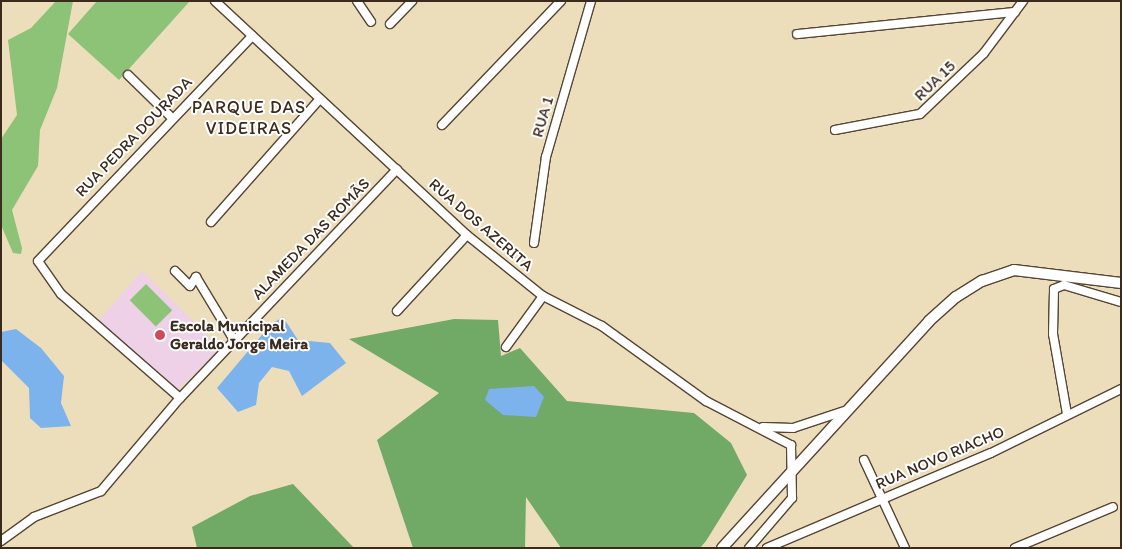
<!DOCTYPE html>
<html>
<head>
<meta charset="utf-8">
<style>
  body { margin:0 }
  #map { position:relative; width:1122px; height:549px; overflow:hidden; background:#eddebb; font-family:Itim,sans-serif }
  div>[style] { position:absolute }
  [style*='--x'] { left:calc(var(--x)*1px); top:calc(var(--y)*1px); width:calc(var(--w)*1px); rotate:calc(var(--a)*1deg) }
  .built>* { inset:0; background:#eed0e7 }
  .green>* { inset:0; background:#8cc376; transform-origin:0 0 }
  .forest>* { inset:0; background:#71a967 }
  .water>* { inset:0; background:#7cb3ec }
  .roads { filter:drop-shadow(1px 0 #564536) drop-shadow(-1px 0 #564536) drop-shadow(0 1px #564536) drop-shadow(0 -1px #564536) }
  .minor>* { height:8px; margin:-4px; padding:0 4px; transform-origin:4px; border-radius:4px; background:#fff }
  .secondary>* { height:10px; margin:-5px; padding:0 5px; transform-origin:5px; border-radius:5px; background:#fff }
  .dots>* { width:14px; height:14px; translate:-50% -50%; box-sizing:border-box; border:2px solid #fff; border-radius:50% }
  span { translate:-50% -50%; white-space:nowrap; text-align:center; line-height:1.15; -webkit-text-stroke:4px #fff; paint-order:stroke }
  .street-label { font-size:16px; color:#3b2a1e }
  .poi-label { font-size:16px; color:#3b2a1e; font-weight:700 }
  .left { translate:0 -50%; text-align:left }
  .neighbourhood-label { font-size:18px; color:#3b2a1e; letter-spacing:1px }
  .frame { position:absolute; inset:0; border:2px solid #3b2a1e; pointer-events:none }
</style>
</head>
<body>
<div id="map">
  <div class="built">
    <i style="clip-path:polygon(142px 271px,221px 349px,177px 390px,98px 321px)"></i>
  </div>
  <div class="green">
    <i style="clip-path:polygon(56px 1px,73px 1px,57px 88px,40px 130px,38px 166px,12px 210px,22px 248px,21px 254px,13px 253px,1px 225px,1px 139px,17px 115px,8px 40px,31px 28px)"></i>
    <i style="clip-path:polygon(97px 1px,190px 1px,119px 80px,68px 34px)"></i>
    <i style="left:146px;top:284px;width:37px;height:23px;rotate:45deg"></i>
  </div>
  <div class="forest">
    <i style="clip-path:polygon(454px 319px,498px 320px,501px 356px,520px 348px,567px 401px,694px 413px,731px 443px,747px 475px,706px 541px,700px 548px,561px 548px,526px 497px,525px 548px,413px 548px,377px 440px,439px 393px,349px 339px)"></i>
    <i style="clip-path:polygon(293px 484px,354px 548px,197px 548px,192px 527px,250px 496px)"></i>
  </div>
  <div class="water">
    <i style="clip-path:polygon(283px 317px,298px 340px,330px 343px,346px 363px,302px 396px,289px 371px,272px 367px,259px 383px,256px 405px,238px 412px,217px 388px,271px 324px)"></i>
    <i style="clip-path:polygon(16px 329px,41px 348px,64px 376px,61px 403px,71px 426px,41px 428px,30px 418px,29px 388px,1px 360px,1px 332px)"></i>
    <i style="clip-path:polygon(534px 386px,544px 397px,536px 417px,503px 415px,485px 400px,489px 389px)"></i>
  </div>
  <div class="roads">
    <div class="minor">
      <i style="--x:215;--y:1;--w:344;--a:42.9"></i>
      <i style="--x:467;--y:235;--w:97;--a:38.8"></i>
      <i style="--x:543;--y:296;--w:66;--a:27"></i>
      <i style="--x:602;--y:326;--w:128;--a:35.8"></i>
      <i style="--x:706;--y:401;--w:96;--a:27.4"></i>
      <i style="--x:791;--y:445;--w:53;--a:88.9"></i>
      <i style="--x:792;--y:498;--w:66;--a:130.7"></i>
      <i style="--x:357;--y:1;--w:25;--a:56"></i>
      <i style="--x:390;--y:24;--w:32;--a:-46"></i>
      <i style="--x:797;--y:34;--w:219;--a:-5.8"></i>
      <i style="--x:128;--y:75;--w:62;--a:44.3"></i>
      <i style="--x:442;--y:125;--w:172;--a:-46.2"></i>
      <i style="--x:835;--y:130;--w:86;--a:-10.7"></i>
      <i style="--x:920;--y:114;--w:88;--a:-43.6"></i>
      <i style="--x:984;--y:53;--w:65;--a:-53.1"></i>
      <i style="--x:211;--y:222;--w:164;--a:-48.5"></i>
      <i style="--x:534;--y:243;--w:87;--a:-82.1"></i>
      <i style="--x:546;--y:157;--w:162;--a:-73.9"></i>
      <i style="--x:175;--y:271;--w:21;--a:45"></i>
      <i style="--x:190;--y:286;--w:11;--a:-56"></i>
      <i style="--x:196;--y:277;--w:74;--a:58.9"></i>
      <i style="--x:397;--y:311;--w:103;--a:-47.4"></i>
      <i style="--x:506;--y:347;--w:63;--a:-54"></i>
      <i style="--x:180;--y:398;--w:158;--a:-138.8"></i>
      <i style="--x:61;--y:294;--w:40;--a:-124.9"></i>
      <i style="--x:38;--y:261;--w:311;--a:-46.4"></i>
      <i style="--x:1067;--y:414;--w:81;--a:-99.9"></i>
      <i style="--x:1053;--y:334;--w:45;--a:-88.7"></i>
      <i style="--x:1054;--y:289;--w:11;--a:-22"></i>
      <i style="--x:1064;--y:285;--w:59;--a:16.6"></i>
      <i style="--x:763;--y:427;--w:30;--a:2"></i>
      <i style="--x:793;--y:428;--w:54;--a:-18.4"></i>
      <i style="--x:864;--y:460;--w:97;--a:65"></i>
      <i style="--x:1;--y:541;--w:41;--a:-36"></i>
      <i style="--x:34;--y:517;--w:72;--a:-21.2"></i>
      <i style="--x:101;--y:491;--w:122;--a:-49.7"></i>
      <i style="--x:180;--y:398;--w:315;--a:-46.5"></i>
      <i style="--x:767;--y:548;--w:243;--a:-23"></i>
      <i style="--x:991;--y:453;--w:145;--a:-26.2"></i>
      <i style="--x:1015;--y:548;--w:106;--a:-22.7"></i>
    </div>
    <div class="secondary">
      <i style="--x:722;--y:548;--w:307;--a:-47.6"></i>
      <i style="--x:929;--y:321;--w:36;--a:-42"></i>
      <i style="--x:956;--y:297;--w:31;--a:-32"></i>
      <i style="--x:982;--y:281;--w:34;--a:-19"></i>
      <i style="--x:1014;--y:270;--w:108;--a:6.9"></i>
    </div>
  </div>
  <div class="dots">
    <i style="left:160px;top:335px;background:#d1495b"></i>
  </div>
  <div class="street-label">
    <span style="left:935px;top:81px;rotate:-44deg">RUA 15</span>
    <span style="left:543px;top:117px;rotate:-74deg">RUA 1</span>
    <span style="left:134px;top:137px;rotate:-46deg">RUA PEDRA DOURADA</span>
    <span style="left:481px;top:225px;rotate:41deg">RUA DOS AZERITA</span>
    <span style="left:311px;top:239px;rotate:-46deg">ALAMEDA DAS ROMÃS</span>
    <span style="left:940px;top:458px;rotate:-23deg">RUA NOVO RIACHO</span>
  </div>
  <div class="poi-label">
    <span class="left" style="left:170px;top:335px">Escola Municipal<br>Geraldo Jorge Meira</span>
  </div>
  <div class="neighbourhood-label">
    <span style="left:249px;top:118px">PARQUE DAS<br>VIDEIRAS</span>
  </div>
  <div class="frame"></div>
</div>
</body>
</html>
